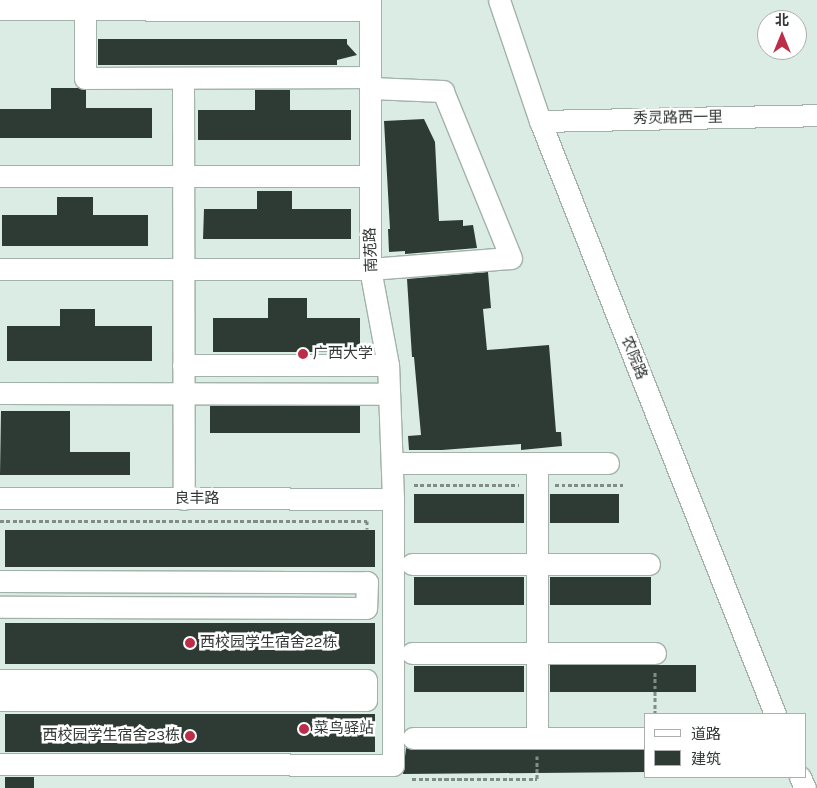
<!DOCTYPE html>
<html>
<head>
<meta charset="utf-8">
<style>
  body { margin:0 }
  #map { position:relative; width:817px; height:788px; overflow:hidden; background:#dbece4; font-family:Karla,"Noto Sans SC",sans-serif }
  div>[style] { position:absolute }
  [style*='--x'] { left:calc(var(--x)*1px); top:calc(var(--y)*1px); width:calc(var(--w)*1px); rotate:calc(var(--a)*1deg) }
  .building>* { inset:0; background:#2e3b35; transform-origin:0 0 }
  .path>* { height:3px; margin-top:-1.5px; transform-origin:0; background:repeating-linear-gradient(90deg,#818c87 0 4px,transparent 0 6.5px) }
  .roads { filter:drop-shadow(1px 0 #a2b2aa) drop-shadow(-1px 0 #a2b2aa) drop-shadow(0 1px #a2b2aa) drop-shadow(0 -1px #a2b2aa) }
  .minor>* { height:21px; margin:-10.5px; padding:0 10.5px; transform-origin:10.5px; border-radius:10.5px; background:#fff }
  .dots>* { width:14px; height:14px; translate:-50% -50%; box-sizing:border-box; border:2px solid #fff; border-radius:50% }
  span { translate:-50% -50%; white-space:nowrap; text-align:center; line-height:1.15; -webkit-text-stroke:5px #fff; paint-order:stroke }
  .street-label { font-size:15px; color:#323835 }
  .poi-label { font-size:15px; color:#323835 }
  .left { translate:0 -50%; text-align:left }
  .right { translate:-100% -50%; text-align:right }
  .legend { position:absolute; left:644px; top:713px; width:162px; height:65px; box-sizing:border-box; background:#fff; border:1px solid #adafae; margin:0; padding:6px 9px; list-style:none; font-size:15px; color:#323835 }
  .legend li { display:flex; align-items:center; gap:10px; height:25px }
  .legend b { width:25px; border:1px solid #adafae }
  .north { position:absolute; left:757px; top:10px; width:50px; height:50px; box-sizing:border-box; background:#fff; border:1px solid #adafae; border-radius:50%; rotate:0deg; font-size:14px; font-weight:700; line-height:20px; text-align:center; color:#323835 }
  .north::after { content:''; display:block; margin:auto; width:18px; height:22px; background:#be2d48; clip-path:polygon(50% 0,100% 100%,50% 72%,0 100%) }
</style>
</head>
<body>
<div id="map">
  <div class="building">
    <i style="clip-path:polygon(98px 39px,347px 39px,347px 44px,357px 55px,337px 60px,337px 65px,98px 65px)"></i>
    <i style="clip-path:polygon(51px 88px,78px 88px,86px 90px,86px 108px,152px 108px,152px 138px,0 138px,0 109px,51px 109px)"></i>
    <i style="clip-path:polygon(255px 90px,290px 90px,290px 110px,351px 110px,351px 140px,198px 140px,198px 110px,255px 110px)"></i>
    <i style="clip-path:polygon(424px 119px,435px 142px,439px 221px,463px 220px,463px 226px,473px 225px,477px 248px,405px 254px,405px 251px,389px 252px,388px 229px,390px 229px,384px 121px)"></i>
    <i style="clip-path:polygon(257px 191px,292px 191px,292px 209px,351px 209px,351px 239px,203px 239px,204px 209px,257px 209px)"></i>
    <i style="clip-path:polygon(57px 197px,93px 197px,93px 215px,148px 215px,148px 246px,2px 246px,2px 215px,57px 215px)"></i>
    <i style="clip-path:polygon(488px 272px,491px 308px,483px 309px,487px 350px,549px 345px,556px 432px,561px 432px,562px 446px,521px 450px,521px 444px,442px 450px,409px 450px,408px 436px,421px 435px,414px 357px,412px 357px,407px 279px)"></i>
    <i style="clip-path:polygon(268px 298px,307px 298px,307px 318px,360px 318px,360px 352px,213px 352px,213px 318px,268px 318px)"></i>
    <i style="clip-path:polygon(60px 309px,95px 309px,95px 326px,152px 326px,152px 361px,7px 361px,7px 326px,60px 326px)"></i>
    <i style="left:210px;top:406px;width:150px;height:27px"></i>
    <i style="clip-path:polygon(1px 411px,70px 411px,70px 452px,130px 452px,130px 475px,0 475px)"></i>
    <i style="left:414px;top:494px;width:110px;height:29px"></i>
    <i style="left:550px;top:494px;width:69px;height:29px"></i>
    <i style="left:5px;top:530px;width:370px;height:37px"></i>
    <i style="left:414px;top:577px;width:110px;height:28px"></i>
    <i style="left:550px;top:577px;width:101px;height:28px"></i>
    <i style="left:5px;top:623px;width:370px;height:41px"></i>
    <i style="left:696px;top:665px;width:27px;height:146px;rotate:90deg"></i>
    <i style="left:414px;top:666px;width:110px;height:26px"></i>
    <i style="left:5px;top:714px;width:370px;height:38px"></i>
    <i style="clip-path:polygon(406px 748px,413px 750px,646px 750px,646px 772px,403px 774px)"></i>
    <i style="left:5px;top:777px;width:29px;height:11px"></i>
  </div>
  <div class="path">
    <i style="--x:414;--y:485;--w:105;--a:0"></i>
    <i style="--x:555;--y:485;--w:68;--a:0"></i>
    <i style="--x:0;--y:521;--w:367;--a:0"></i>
    <i style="--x:367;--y:521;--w:8;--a:90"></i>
    <i style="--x:655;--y:672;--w:42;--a:90"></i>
    <i style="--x:412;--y:779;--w:125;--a:0"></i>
    <i style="--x:537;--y:779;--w:23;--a:-90"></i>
  </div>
  <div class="roads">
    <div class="minor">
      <i style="--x:499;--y:0;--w:128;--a:71.3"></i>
      <i style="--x:540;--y:121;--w:638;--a:68.38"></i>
      <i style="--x:0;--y:9;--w:370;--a:0.2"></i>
      <i style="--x:85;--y:9;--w:69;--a:90"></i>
      <i style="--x:85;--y:78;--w:285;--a:-0.2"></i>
      <i style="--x:183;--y:78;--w:421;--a:89.9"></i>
      <i style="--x:540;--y:121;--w:277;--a:-1.2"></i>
      <i style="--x:0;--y:176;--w:370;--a:0"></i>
      <i style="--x:0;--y:269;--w:370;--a:0"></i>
      <i style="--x:370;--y:269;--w:141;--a:-4.5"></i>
      <i style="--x:511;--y:258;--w:180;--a:-112.2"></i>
      <i style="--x:443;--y:91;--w:73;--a:-177.6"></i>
      <i style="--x:183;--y:365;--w:205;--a:0"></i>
      <i style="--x:0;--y:393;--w:389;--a:0.1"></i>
      <i style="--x:392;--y:463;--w:216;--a:0"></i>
      <i style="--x:0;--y:498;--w:393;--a:0.1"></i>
      <i style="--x:412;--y:564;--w:237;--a:0"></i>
      <i style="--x:0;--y:581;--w:367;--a:0.2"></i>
      <i style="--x:367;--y:582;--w:26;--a:92"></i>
      <i style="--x:366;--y:608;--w:366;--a:-179.8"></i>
      <i style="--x:412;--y:653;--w:243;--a:0"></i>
      <i style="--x:0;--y:680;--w:366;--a:0"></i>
      <i style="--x:366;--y:680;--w:20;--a:90"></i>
      <i style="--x:366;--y:700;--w:366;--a:180"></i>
      <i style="--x:413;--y:738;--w:233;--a:0"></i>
      <i style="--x:537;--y:738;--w:275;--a:-90"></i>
      <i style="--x:0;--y:764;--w:393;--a:0.1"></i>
      <i style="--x:393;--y:765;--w:266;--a:-90"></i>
      <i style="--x:393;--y:499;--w:134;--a:-92.1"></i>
      <i style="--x:388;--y:365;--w:98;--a:-100.6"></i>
      <i style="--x:370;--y:269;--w:269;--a:-90"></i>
      <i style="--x:800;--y:777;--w:12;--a:66"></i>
    </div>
  </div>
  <div class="dots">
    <i style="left:303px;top:354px;background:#be2d48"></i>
    <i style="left:190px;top:643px;background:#be2d48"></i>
    <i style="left:304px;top:729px;background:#be2d48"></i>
    <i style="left:190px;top:736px;background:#be2d48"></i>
  </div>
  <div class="street-label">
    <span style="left:678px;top:118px;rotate:-1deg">秀灵路西一里</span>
    <span style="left:371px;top:250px;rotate:-92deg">南苑路</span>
    <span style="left:634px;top:358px;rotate:68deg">农院路</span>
    <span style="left:197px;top:499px">良丰路</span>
  </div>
  <div class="poi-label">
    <span class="left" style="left:313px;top:354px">广西大学</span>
    <span class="left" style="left:200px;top:643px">西校园学生宿舍22栋</span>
    <span class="left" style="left:314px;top:729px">菜鸟驿站</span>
    <span class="right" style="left:180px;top:736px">西校园学生宿舍23栋</span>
  </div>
  <ul class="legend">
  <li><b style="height:6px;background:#fff"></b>道路</li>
  <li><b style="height:14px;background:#2e3b35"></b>建筑</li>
  </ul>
  <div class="north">北</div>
</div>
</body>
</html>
